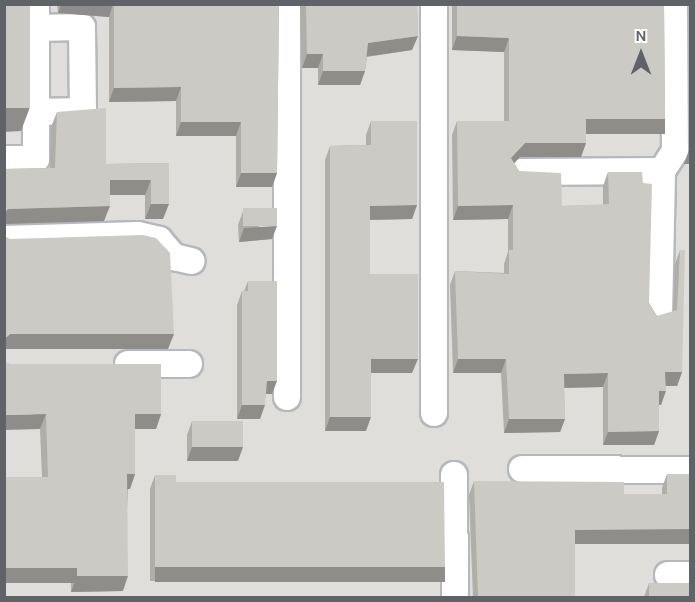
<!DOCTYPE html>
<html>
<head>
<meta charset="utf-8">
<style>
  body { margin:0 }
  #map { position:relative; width:695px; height:602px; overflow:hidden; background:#f1efe8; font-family:Karla,sans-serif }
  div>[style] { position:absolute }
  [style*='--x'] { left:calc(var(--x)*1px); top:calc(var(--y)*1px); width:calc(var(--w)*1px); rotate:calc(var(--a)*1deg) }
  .industrial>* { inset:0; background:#e0deda; transform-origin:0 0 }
  .roads { filter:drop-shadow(2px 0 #b5b8bc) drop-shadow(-2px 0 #b5b8bc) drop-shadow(0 2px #b5b8bc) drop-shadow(0 -2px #b5b8bc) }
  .minor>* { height:26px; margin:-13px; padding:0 13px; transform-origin:13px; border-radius:13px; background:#fff }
  .wall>* { inset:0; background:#afaea9 }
  .shaded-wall>* { inset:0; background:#8f8d8a; transform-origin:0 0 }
  .building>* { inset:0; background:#cccac5; transform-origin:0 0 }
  span { translate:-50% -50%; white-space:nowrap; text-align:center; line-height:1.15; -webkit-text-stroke:6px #fff; paint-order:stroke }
  .frame { position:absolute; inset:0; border:6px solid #5f6368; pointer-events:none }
  .north { position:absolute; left:611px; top:24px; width:60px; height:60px; -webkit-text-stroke:4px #fff; paint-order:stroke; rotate:0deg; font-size:16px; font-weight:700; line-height:24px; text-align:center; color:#5f6368 }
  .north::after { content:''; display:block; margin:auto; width:21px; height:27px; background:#5f6368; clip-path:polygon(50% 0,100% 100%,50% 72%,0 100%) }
</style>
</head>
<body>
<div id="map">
  <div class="industrial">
    <i style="left:5px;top:5px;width:685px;height:592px"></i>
  </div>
  <div class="roads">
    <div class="minor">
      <i style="--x:434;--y:4;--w:409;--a:90"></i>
      <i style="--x:36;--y:112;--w:47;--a:-1.2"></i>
      <i style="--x:83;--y:111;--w:84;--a:-90.7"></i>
      <i style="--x:82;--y:27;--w:46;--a:178.8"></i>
      <i style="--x:4;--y:159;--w:32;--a:0"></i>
      <i style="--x:36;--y:159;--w:155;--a:-90"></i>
      <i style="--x:521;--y:172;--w:141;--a:-0.4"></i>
      <i style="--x:662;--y:171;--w:24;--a:-57"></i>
      <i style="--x:675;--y:151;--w:147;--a:-90.4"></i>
      <i style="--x:4;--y:239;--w:134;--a:-1.7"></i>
      <i style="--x:138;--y:235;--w:22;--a:13"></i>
      <i style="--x:159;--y:240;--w:23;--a:49"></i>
      <i style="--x:174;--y:257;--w:18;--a:13"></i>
      <i style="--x:659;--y:317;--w:146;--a:-88.8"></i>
      <i style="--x:128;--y:364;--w:61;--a:0"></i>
      <i style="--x:287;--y:397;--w:393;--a:-90"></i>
      <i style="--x:522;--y:469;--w:168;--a:0.3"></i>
      <i style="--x:454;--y:475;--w:123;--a:89.5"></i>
      <i style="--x:668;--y:575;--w:22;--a:0"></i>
    </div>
  </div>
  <div class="wall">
    <i style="clip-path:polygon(57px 4px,279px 4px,277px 173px,272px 187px,236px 187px,236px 136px,176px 136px,176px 101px,109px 102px,109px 17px,58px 13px)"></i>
    <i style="clip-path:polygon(300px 4px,417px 4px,418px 36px,412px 50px,367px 57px,365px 71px,360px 85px,318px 85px,318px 68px,302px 68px)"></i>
    <i style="clip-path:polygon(452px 4px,664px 4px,665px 119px,660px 133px,586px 133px,586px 143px,581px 157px,520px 157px,514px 163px,519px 171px,562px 206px,603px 205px,603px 186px,608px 172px,649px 303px,657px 316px,673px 312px,675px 264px,680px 250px,682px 372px,677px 386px,666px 386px,661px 405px,659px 405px,659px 431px,654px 445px,603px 445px,603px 387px,564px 388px,565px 419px,560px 432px,504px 433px,501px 373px,453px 373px,450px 285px,455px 271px,504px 273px,504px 264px,508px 252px,508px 219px,453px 220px,452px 135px,457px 121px,504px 121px,504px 52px,452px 50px)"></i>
    <i style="clip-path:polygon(690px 43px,690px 164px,684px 164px,690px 149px,689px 46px)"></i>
    <i style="clip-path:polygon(57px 112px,106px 164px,169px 163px,163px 219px,145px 219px,145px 195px,110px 195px,104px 221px,4px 224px,4px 169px,50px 168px,51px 127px)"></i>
    <i style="clip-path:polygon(371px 121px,417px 205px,412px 219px,370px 220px,370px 274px,412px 373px,371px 373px,366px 431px,325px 431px,325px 160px,330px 146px,366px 145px,366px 135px)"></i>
    <i style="clip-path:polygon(243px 211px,272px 239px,239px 242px,238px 225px)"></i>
    <i style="clip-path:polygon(248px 281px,272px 394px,266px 394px,260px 419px,237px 419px,237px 305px,242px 291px,244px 291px)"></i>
    <i style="clip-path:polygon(10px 364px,161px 414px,156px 429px,135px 429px,135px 474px,130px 489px,128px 489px,123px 591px,71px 592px,71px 583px,42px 477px,40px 429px)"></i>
    <i style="clip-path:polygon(192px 421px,238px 461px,187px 461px,187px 435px)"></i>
    <i style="clip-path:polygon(667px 474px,690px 544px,575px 544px,575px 597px,473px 597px,469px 495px,474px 481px,624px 494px,662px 494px,662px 488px)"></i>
    <i style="clip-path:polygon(155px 475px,176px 482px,445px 567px,440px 580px,150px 581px,150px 489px)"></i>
    <i style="clip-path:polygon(649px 583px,690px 597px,644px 597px)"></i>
  </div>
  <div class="shaded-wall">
    <i style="clip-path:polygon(61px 4px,113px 4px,109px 17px,58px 13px)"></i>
    <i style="clip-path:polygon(418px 36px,412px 50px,363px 57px,368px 43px)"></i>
    <i style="clip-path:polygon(457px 36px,509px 38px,504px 52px,452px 50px)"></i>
    <i style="clip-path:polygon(307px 54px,323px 54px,318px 68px,302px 68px)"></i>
    <i style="clip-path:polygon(323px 71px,365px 71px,360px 85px,318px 85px)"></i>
    <i style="clip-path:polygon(181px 87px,176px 101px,109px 102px,114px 88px)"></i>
    <i style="clip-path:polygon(30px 107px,21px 131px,4px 132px,4px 108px)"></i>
    <i style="left:586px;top:119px;width:79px;height:15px"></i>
    <i style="clip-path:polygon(181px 122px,241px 122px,236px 136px,176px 136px)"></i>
    <i style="clip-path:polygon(525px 143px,586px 143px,581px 157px,520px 157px,506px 172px,511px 158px)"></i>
    <i style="clip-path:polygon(689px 150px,690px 150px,690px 164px,684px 164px)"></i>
    <i style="clip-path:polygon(241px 173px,277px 173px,272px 187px,236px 187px)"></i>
    <i style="clip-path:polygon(110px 180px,151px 180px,145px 195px,104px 195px)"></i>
    <i style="clip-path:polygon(151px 204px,169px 204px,163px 219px,145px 219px)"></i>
    <i style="clip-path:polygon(417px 205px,412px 219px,365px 220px,370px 206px)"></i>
    <i style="clip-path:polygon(513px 205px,508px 219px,453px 220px,458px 206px)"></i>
    <i style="clip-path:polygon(110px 206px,104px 221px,4px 224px,4px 213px,8px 209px)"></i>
    <i style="clip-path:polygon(277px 226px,272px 239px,239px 242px,244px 228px)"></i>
    <i style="clip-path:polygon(10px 334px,174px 334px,168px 349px,4px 349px,4px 339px)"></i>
    <i style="clip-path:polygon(371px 359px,418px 359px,412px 373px,366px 373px)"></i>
    <i style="clip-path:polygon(458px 359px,506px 359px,501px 373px,453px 373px)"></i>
    <i style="clip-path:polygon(665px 372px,682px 372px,677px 386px,660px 386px)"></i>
    <i style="clip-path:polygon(608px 373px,603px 387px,559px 388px,564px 374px)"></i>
    <i style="clip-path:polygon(267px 381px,277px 381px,272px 394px,262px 394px)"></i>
    <i style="clip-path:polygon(659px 391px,666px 391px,661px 405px,654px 405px)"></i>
    <i style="clip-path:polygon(242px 405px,265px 405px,260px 419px,237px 419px)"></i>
    <i style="clip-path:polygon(46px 414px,40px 429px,4px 430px,4px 415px)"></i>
    <i style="clip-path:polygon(135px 414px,161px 414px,156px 429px,129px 429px)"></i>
    <i style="clip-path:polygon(330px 417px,371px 417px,366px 431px,325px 431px)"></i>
    <i style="clip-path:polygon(509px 419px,565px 419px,560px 432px,504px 433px)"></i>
    <i style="clip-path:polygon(659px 431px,654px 445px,603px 445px,608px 432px)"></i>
    <i style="clip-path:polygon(192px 447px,243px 447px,238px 461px,187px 461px)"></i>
    <i style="clip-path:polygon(127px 474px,135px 474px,130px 489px,122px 489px)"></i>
    <i style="left:690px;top:529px;width:15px;height:115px;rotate:90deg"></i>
    <i style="left:155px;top:567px;width:290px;height:15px"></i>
    <i style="left:4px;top:568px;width:73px;height:15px"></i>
    <i style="clip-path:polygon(77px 576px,128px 576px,123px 591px,71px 592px)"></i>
  </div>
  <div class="building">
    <i style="left:4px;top:4px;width:26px;height:104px"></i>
    <i style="clip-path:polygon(114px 4px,279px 4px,277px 173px,241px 173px,241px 122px,181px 122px,181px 87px,114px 88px)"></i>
    <i style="clip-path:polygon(306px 4px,417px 4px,418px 36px,368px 43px,365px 71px,323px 71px,323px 54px,307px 54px)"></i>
    <i style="clip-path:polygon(457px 4px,664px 4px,665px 119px,586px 119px,586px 143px,525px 143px,511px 158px,519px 171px,561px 173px,562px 206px,609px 204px,608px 172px,642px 172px,643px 183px,652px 184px,649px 303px,657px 316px,677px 310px,680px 250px,685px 250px,682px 372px,665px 372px,666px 391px,659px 391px,659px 431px,608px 432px,608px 373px,564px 374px,565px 419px,509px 419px,506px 359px,458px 359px,455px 271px,509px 274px,509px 250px,513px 250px,513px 205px,458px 206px,457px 121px,509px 121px,509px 38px,457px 36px)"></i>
    <i style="clip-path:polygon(106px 108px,106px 164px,169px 163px,169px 204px,151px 204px,151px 180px,110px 180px,110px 206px,8px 209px,4px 213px,4px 169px,55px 168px,57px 112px)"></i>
    <i style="clip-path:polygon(371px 121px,417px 121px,417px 205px,370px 206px,370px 274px,418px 274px,418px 359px,371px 359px,371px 417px,330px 417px,330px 146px,371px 145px)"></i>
    <i style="left:277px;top:208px;width:18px;height:34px;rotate:90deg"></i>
    <i style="clip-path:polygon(143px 235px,156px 238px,170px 253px,174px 334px,10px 334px,4px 339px,4px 236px,10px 239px)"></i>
    <i style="clip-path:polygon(248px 281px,277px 281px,277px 381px,267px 381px,265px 405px,242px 405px,242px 291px,248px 291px)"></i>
    <i style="clip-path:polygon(4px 361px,10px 364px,161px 364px,161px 414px,135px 414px,135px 474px,127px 474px,128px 576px,77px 576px,77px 568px,4px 568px,4px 477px,48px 477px,46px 414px,4px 415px)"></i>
    <i style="left:192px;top:421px;width:51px;height:26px"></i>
    <i style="clip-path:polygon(667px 474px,690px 474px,690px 529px,575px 530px,575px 597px,478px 597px,474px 481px,624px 482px,624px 494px,667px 494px)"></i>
    <i style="clip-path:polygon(155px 475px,176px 475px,176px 482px,444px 482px,445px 567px,155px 567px)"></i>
    <i style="left:649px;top:583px;width:41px;height:14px"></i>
  </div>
  <div class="frame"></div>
  <div class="north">N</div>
</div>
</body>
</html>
